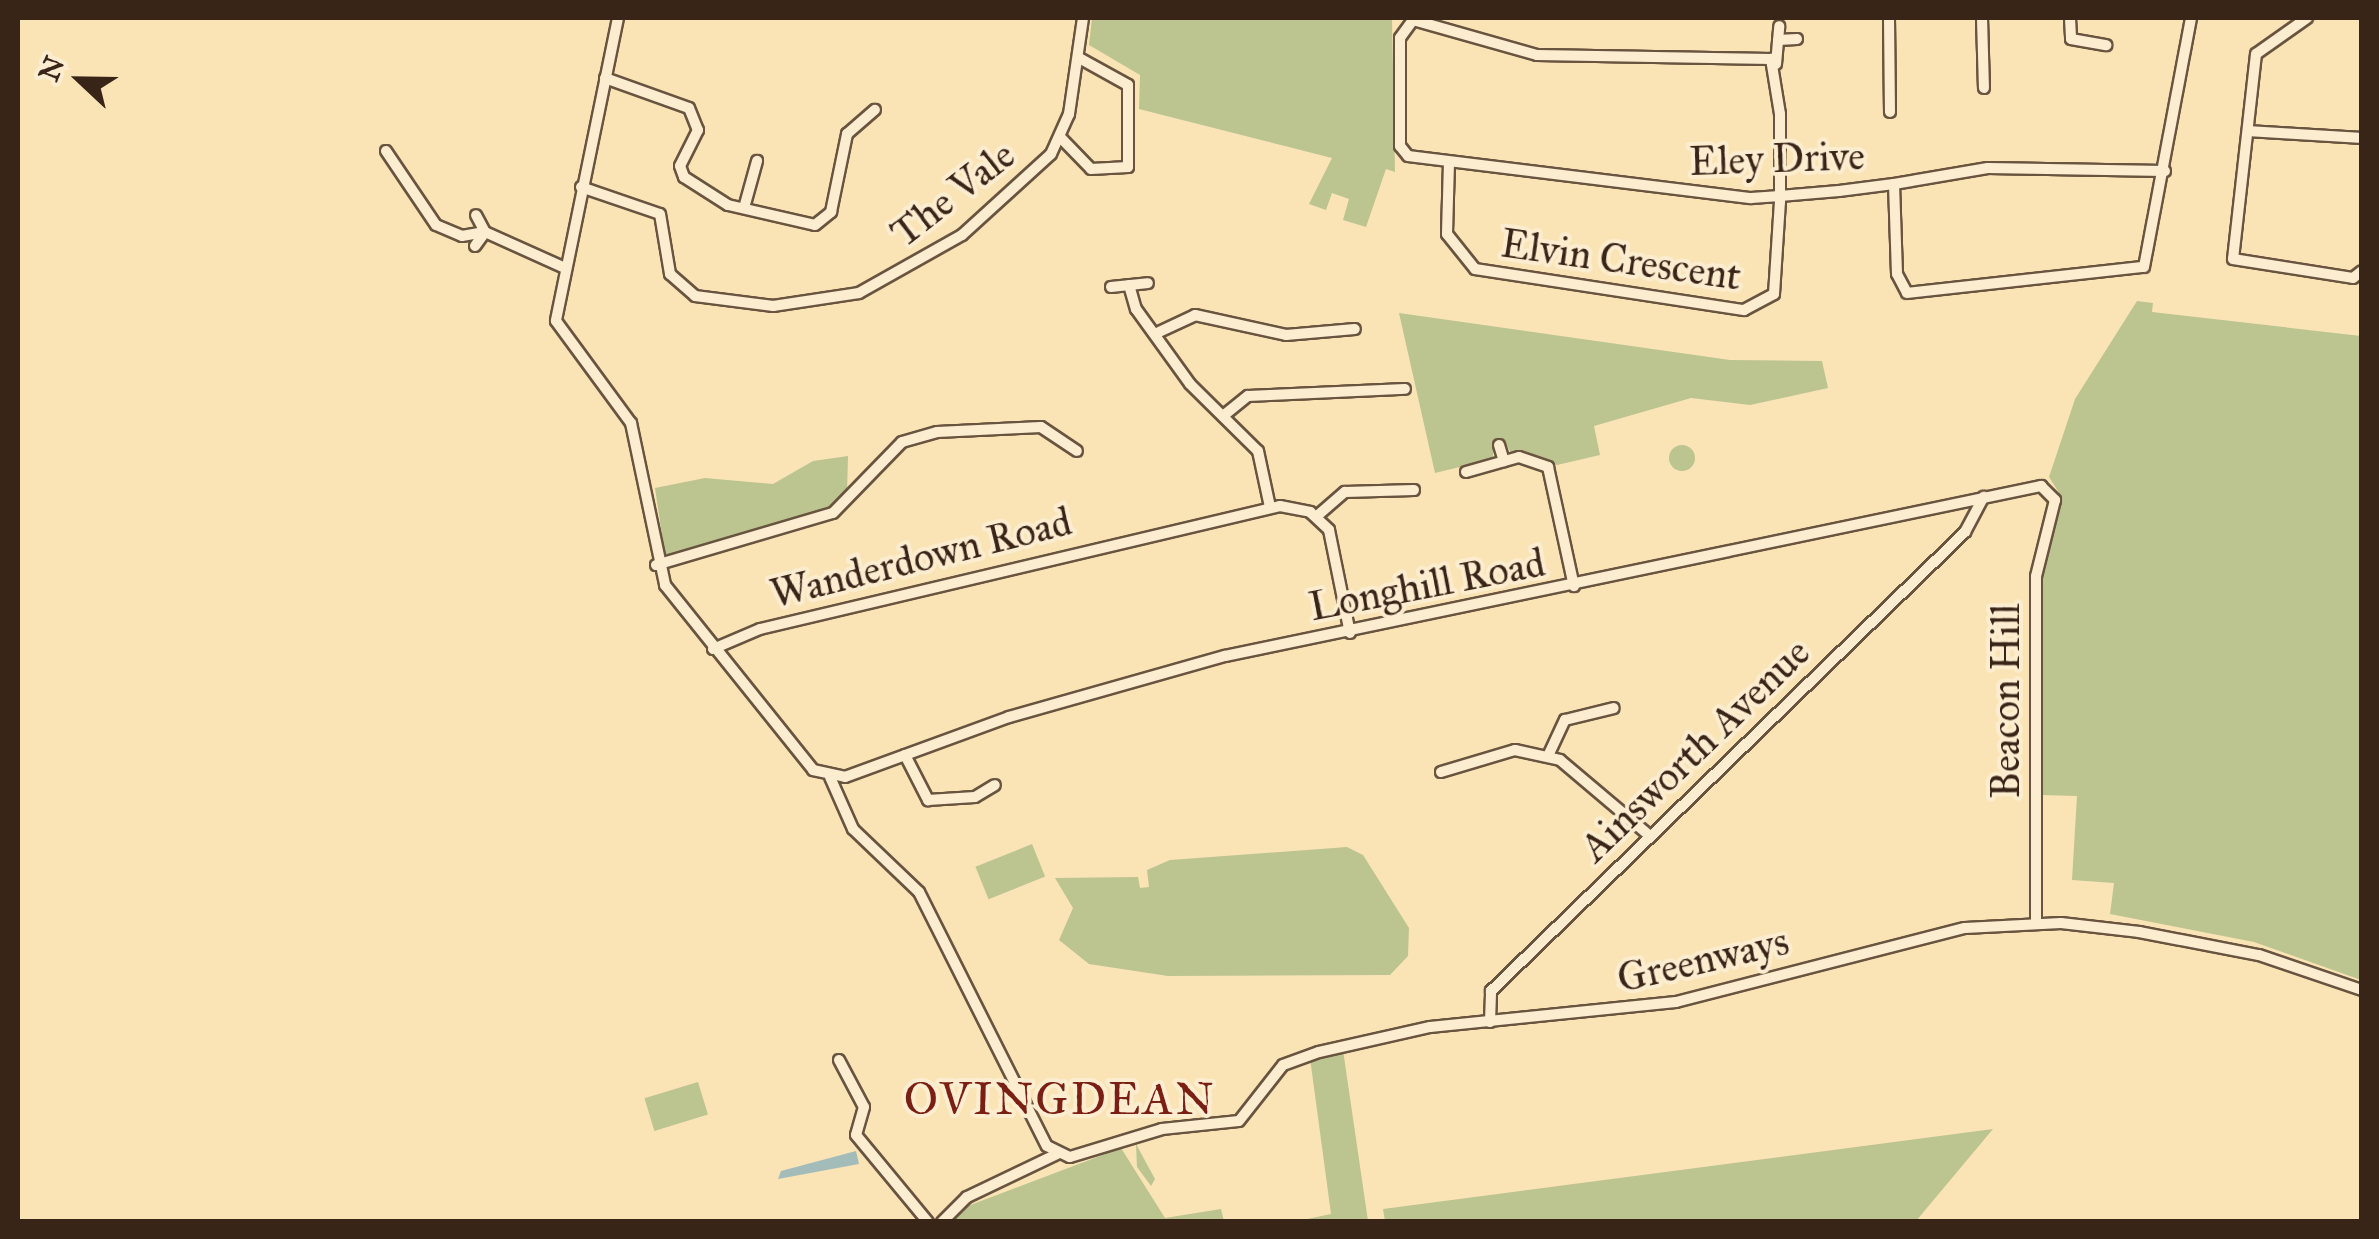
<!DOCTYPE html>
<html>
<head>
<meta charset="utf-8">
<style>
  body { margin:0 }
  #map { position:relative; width:2379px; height:1239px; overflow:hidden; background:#fae4b6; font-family:"IM FELL Great Primer",serif }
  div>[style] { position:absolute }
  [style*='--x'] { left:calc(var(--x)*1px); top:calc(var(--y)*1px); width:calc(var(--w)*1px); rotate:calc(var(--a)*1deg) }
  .green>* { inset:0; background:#bcc48f; transform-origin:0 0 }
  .round { border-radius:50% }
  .water>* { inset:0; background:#a3bcb9 }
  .roads { filter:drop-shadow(2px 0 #695440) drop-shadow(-2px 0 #695440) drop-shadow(0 2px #695440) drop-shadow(0 -2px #695440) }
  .minor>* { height:10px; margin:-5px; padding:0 5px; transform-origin:5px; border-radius:5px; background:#fcedd0 }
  span { translate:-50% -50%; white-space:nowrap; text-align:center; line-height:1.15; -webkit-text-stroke:8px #fcedd0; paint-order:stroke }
  .street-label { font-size:40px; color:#392418 }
  .quarter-label { font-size:45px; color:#7a1f14; letter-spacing:2.5px }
  .frame { position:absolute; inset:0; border:20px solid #392418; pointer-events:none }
  .north { position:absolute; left:30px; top:30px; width:100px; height:100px; -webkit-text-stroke:8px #fcedd0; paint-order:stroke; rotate:292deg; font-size:28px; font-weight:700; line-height:40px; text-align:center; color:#392418 }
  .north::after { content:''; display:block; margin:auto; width:35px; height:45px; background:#392418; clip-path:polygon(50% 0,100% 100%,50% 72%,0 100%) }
</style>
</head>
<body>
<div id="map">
  <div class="green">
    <i style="clip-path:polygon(1092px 18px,1392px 18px,1395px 172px,1386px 169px,1366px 227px,1343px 220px,1349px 199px,1332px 193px,1326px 210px,1309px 204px,1332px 158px,1139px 109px,1140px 75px,1089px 45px)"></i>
    <i style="clip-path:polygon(2137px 301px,2153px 303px,2152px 312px,2361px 336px,2361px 980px,2254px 942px,2110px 914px,2114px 883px,2072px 880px,2077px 796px,2041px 795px,2041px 568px,2061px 496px,2049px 477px,2075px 399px)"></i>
    <i style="clip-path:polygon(1399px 313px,1730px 360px,1822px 361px,1828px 388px,1750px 405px,1691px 398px,1594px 426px,1600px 455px,1557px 465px,1511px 453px,1504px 441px,1493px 444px,1493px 459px,1435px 473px)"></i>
    <i class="round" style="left:1669px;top:445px;width:26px;height:26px"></i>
    <i style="clip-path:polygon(848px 456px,847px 494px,824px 511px,665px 555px,655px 488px,705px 478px,773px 484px,813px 461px)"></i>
    <i style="left:1032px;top:844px;width:35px;height:61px;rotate:68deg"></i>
    <i style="clip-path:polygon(1347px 847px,1363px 855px,1409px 928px,1408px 956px,1390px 975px,1168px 976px,1089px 964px,1059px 940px,1073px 908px,1055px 878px,1138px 877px,1140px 888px,1149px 887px,1147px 870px,1170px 860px)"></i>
    <i style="clip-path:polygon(1343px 1050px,1368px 1221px,1293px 1222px,1331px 1214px,1310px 1058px)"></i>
    <i style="left:698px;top:1082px;width:34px;height:56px;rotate:73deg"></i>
    <i style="clip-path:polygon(1993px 1129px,1916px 1221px,1385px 1221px,1383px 1209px)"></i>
    <i style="clip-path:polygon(1136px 1144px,1155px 1179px,1151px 1186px,1137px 1167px)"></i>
    <i style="clip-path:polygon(1121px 1148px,1165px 1218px,1221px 1209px,1224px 1221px,951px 1221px,965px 1207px)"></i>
  </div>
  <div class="water">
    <i style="clip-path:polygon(856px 1151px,859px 1164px,778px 1179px,781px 1171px)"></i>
  </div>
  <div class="roads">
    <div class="minor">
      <i style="--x:618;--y:18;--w:309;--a:101.6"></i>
      <i style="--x:556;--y:321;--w:127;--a:53.7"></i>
      <i style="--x:631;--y:423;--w:166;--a:78.1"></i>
      <i style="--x:665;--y:585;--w:237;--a:51.3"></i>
      <i style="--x:813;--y:770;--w:33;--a:12"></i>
      <i style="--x:845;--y:777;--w:175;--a:-20.1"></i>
      <i style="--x:1009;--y:717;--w:224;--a:-15.8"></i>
      <i style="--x:1225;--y:656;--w:834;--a:-11.77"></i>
      <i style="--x:2041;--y:486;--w:20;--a:45"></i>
      <i style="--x:2055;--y:500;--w:78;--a:104"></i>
      <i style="--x:2036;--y:576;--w:347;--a:90"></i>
      <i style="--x:1889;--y:18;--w:94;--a:89.4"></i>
      <i style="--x:1982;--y:18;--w:70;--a:88.4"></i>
      <i style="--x:2070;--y:18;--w:21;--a:87"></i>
      <i style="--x:2071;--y:39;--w:36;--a:10"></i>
      <i style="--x:2307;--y:18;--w:62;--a:144.8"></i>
      <i style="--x:2256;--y:54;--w:206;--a:96.4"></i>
      <i style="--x:2233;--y:259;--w:121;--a:9"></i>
      <i style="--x:2353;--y:278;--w:11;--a:-38"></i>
      <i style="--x:1778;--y:40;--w:19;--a:-3"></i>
      <i style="--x:1776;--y:64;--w:38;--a:-85"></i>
      <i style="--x:605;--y:78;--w:89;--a:19.7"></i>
      <i style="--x:689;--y:108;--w:24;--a:68"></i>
      <i style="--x:698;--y:130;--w:40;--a:116.6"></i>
      <i style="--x:680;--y:166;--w:12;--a:70"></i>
      <i style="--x:684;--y:177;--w:52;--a:32.5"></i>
      <i style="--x:728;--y:205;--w:89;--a:12.9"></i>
      <i style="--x:815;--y:225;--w:21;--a:-39"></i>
      <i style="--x:831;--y:212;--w:80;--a:-78.4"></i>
      <i style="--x:847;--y:134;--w:37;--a:-41"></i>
      <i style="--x:2248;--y:131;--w:114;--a:3.5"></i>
      <i style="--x:1061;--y:138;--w:43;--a:45.9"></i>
      <i style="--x:1091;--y:169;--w:37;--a:-3"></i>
      <i style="--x:1128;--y:167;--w:82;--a:-90"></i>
      <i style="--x:1128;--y:85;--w:56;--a:-151.1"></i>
      <i style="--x:386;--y:151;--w:89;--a:56"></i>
      <i style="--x:436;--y:225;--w:28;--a:23"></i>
      <i style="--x:462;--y:236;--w:23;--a:-10"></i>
      <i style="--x:485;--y:232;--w:85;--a:24.2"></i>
      <i style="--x:1449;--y:162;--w:72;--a:91.6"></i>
      <i style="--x:1447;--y:234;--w:45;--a:51.3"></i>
      <i style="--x:1475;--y:269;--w:272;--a:8.7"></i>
      <i style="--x:1744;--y:310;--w:34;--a:-28"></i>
      <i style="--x:1774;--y:294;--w:92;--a:-86.3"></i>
      <i style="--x:1780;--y:202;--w:88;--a:-90"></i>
      <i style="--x:1780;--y:114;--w:56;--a:-99.3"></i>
      <i style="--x:1771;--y:59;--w:234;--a:-179"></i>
      <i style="--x:1537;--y:55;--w:129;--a:-164.2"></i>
      <i style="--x:1413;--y:20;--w:22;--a:126"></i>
      <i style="--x:1400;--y:38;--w:108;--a:90"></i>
      <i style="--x:1400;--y:146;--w:13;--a:51"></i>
      <i style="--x:1408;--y:156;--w:346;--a:7"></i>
      <i style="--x:1751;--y:198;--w:29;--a:-4"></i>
      <i style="--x:1780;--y:196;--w:59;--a:-4.8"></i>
      <i style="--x:1839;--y:191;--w:55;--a:-7.3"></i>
      <i style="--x:1894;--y:184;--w:95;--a:-9.7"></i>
      <i style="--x:1988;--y:168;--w:177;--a:1"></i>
      <i style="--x:1894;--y:184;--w:90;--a:88.1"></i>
      <i style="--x:1897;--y:274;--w:21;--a:62"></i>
      <i style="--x:1907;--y:293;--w:238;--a:-6.3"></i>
      <i style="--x:2144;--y:267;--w:253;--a:-79.3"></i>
      <i style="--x:581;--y:187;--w:83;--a:18.9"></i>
      <i style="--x:660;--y:214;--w:61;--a:80.5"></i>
      <i style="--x:670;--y:274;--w:33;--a:41"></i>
      <i style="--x:695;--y:296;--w:79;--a:7.3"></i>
      <i style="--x:773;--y:306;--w:87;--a:-8.6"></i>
      <i style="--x:859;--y:293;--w:118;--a:-29.4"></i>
      <i style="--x:962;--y:235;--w:120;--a:-42.3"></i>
      <i style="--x:1051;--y:154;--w:44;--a:-65.8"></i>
      <i style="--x:1069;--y:114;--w:97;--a:-81.7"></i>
      <i style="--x:744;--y:208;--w:49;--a:-74.5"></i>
      <i style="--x:475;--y:246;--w:17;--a:-54"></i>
      <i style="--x:485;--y:232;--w:19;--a:-118"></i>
      <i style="--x:1129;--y:285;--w:25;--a:74"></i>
      <i style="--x:1136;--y:309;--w:92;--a:54.2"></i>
      <i style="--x:1190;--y:384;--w:95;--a:44.6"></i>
      <i style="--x:1258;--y:451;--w:57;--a:77.9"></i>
      <i style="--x:1111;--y:287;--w:37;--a:-6"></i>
      <i style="--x:1159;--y:332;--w:40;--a:-25"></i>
      <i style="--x:1195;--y:315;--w:93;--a:12.4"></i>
      <i style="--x:1286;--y:335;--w:69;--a:-5"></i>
      <i style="--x:1223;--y:416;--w:32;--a:-39"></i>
      <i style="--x:1248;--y:396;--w:157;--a:-2.6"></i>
      <i style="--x:1499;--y:445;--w:17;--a:73"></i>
      <i style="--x:1466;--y:472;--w:55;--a:-15.8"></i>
      <i style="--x:1519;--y:457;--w:31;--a:19"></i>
      <i style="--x:1548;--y:467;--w:122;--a:77.7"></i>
      <i style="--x:1317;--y:516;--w:37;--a:-41"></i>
      <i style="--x:1345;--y:492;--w:69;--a:-1.7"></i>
      <i style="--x:656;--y:565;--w:184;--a:-16.4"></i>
      <i style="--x:833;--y:513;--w:99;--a:-45.8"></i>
      <i style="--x:902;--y:442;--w:36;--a:-16"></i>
      <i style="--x:937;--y:432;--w:104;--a:-2.8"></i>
      <i style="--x:1041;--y:427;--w:43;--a:33.7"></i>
      <i style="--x:713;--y:649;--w:51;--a:-23.1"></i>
      <i style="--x:760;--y:629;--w:534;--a:-13.31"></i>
      <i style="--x:1280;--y:506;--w:31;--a:11"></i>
      <i style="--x:1310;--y:512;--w:26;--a:43"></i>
      <i style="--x:1329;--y:530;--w:105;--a:78.5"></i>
      <i style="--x:905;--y:755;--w:51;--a:62.9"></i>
      <i style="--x:928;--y:800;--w:47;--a:-3.7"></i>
      <i style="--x:975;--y:797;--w:23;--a:-31"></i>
      <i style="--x:1548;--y:756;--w:40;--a:-65"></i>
      <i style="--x:1565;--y:720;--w:50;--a:-13.8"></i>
      <i style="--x:1441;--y:772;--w:77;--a:-16.6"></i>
      <i style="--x:1515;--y:750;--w:46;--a:12.5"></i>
      <i style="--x:1560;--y:760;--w:118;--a:40.2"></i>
      <i style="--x:830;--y:777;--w:57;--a:66.1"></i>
      <i style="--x:853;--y:829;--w:91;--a:43.7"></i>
      <i style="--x:919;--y:892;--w:284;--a:63.3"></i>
      <i style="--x:1047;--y:1146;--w:25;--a:26"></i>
      <i style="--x:1070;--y:1157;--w:96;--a:-16.9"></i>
      <i style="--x:1162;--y:1129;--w:77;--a:-5.9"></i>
      <i style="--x:1239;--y:1121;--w:71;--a:-51.8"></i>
      <i style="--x:1283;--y:1065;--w:38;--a:-20"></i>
      <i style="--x:1319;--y:1052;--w:114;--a:-12.7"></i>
      <i style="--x:1430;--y:1027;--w:247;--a:-5.8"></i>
      <i style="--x:1676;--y:1002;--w:298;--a:-14.4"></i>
      <i style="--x:1965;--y:928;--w:96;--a:-3"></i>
      <i style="--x:2061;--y:923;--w:79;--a:6.6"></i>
      <i style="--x:2139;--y:932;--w:122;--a:10.9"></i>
      <i style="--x:2259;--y:955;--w:109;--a:18.8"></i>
      <i style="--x:1490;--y:1022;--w:31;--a:-88"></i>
      <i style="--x:1491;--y:991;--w:660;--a:-44.08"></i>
      <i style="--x:1965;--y:532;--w:40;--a:-62"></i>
      <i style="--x:839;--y:1060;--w:53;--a:62"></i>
      <i style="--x:864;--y:1107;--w:29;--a:106"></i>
      <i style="--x:856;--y:1135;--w:113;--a:50.4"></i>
      <i style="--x:942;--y:1222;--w:35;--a:-45"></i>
      <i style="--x:967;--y:1197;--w:100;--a:-25.5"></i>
    </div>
  </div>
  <div class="street-label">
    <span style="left:1777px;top:159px;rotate:-2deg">Eley Drive</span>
    <span style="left:953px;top:194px;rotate:-38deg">The Vale</span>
    <span style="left:1621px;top:260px;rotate:8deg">Elvin Crescent</span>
    <span style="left:921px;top:558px;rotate:-14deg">Wanderdown Road</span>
    <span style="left:1427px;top:585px;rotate:-11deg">Longhill Road</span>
    <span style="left:2006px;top:701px;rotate:-90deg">Beacon Hill</span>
    <span style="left:1695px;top:750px;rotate:-44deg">Ainsworth Avenue</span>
    <span style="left:1703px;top:960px;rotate:-13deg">Greenways</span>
  </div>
  <div class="quarter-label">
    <span style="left:1060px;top:1099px">OVINGDEAN</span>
  </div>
  <div class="frame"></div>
  <div class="north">N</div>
</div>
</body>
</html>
